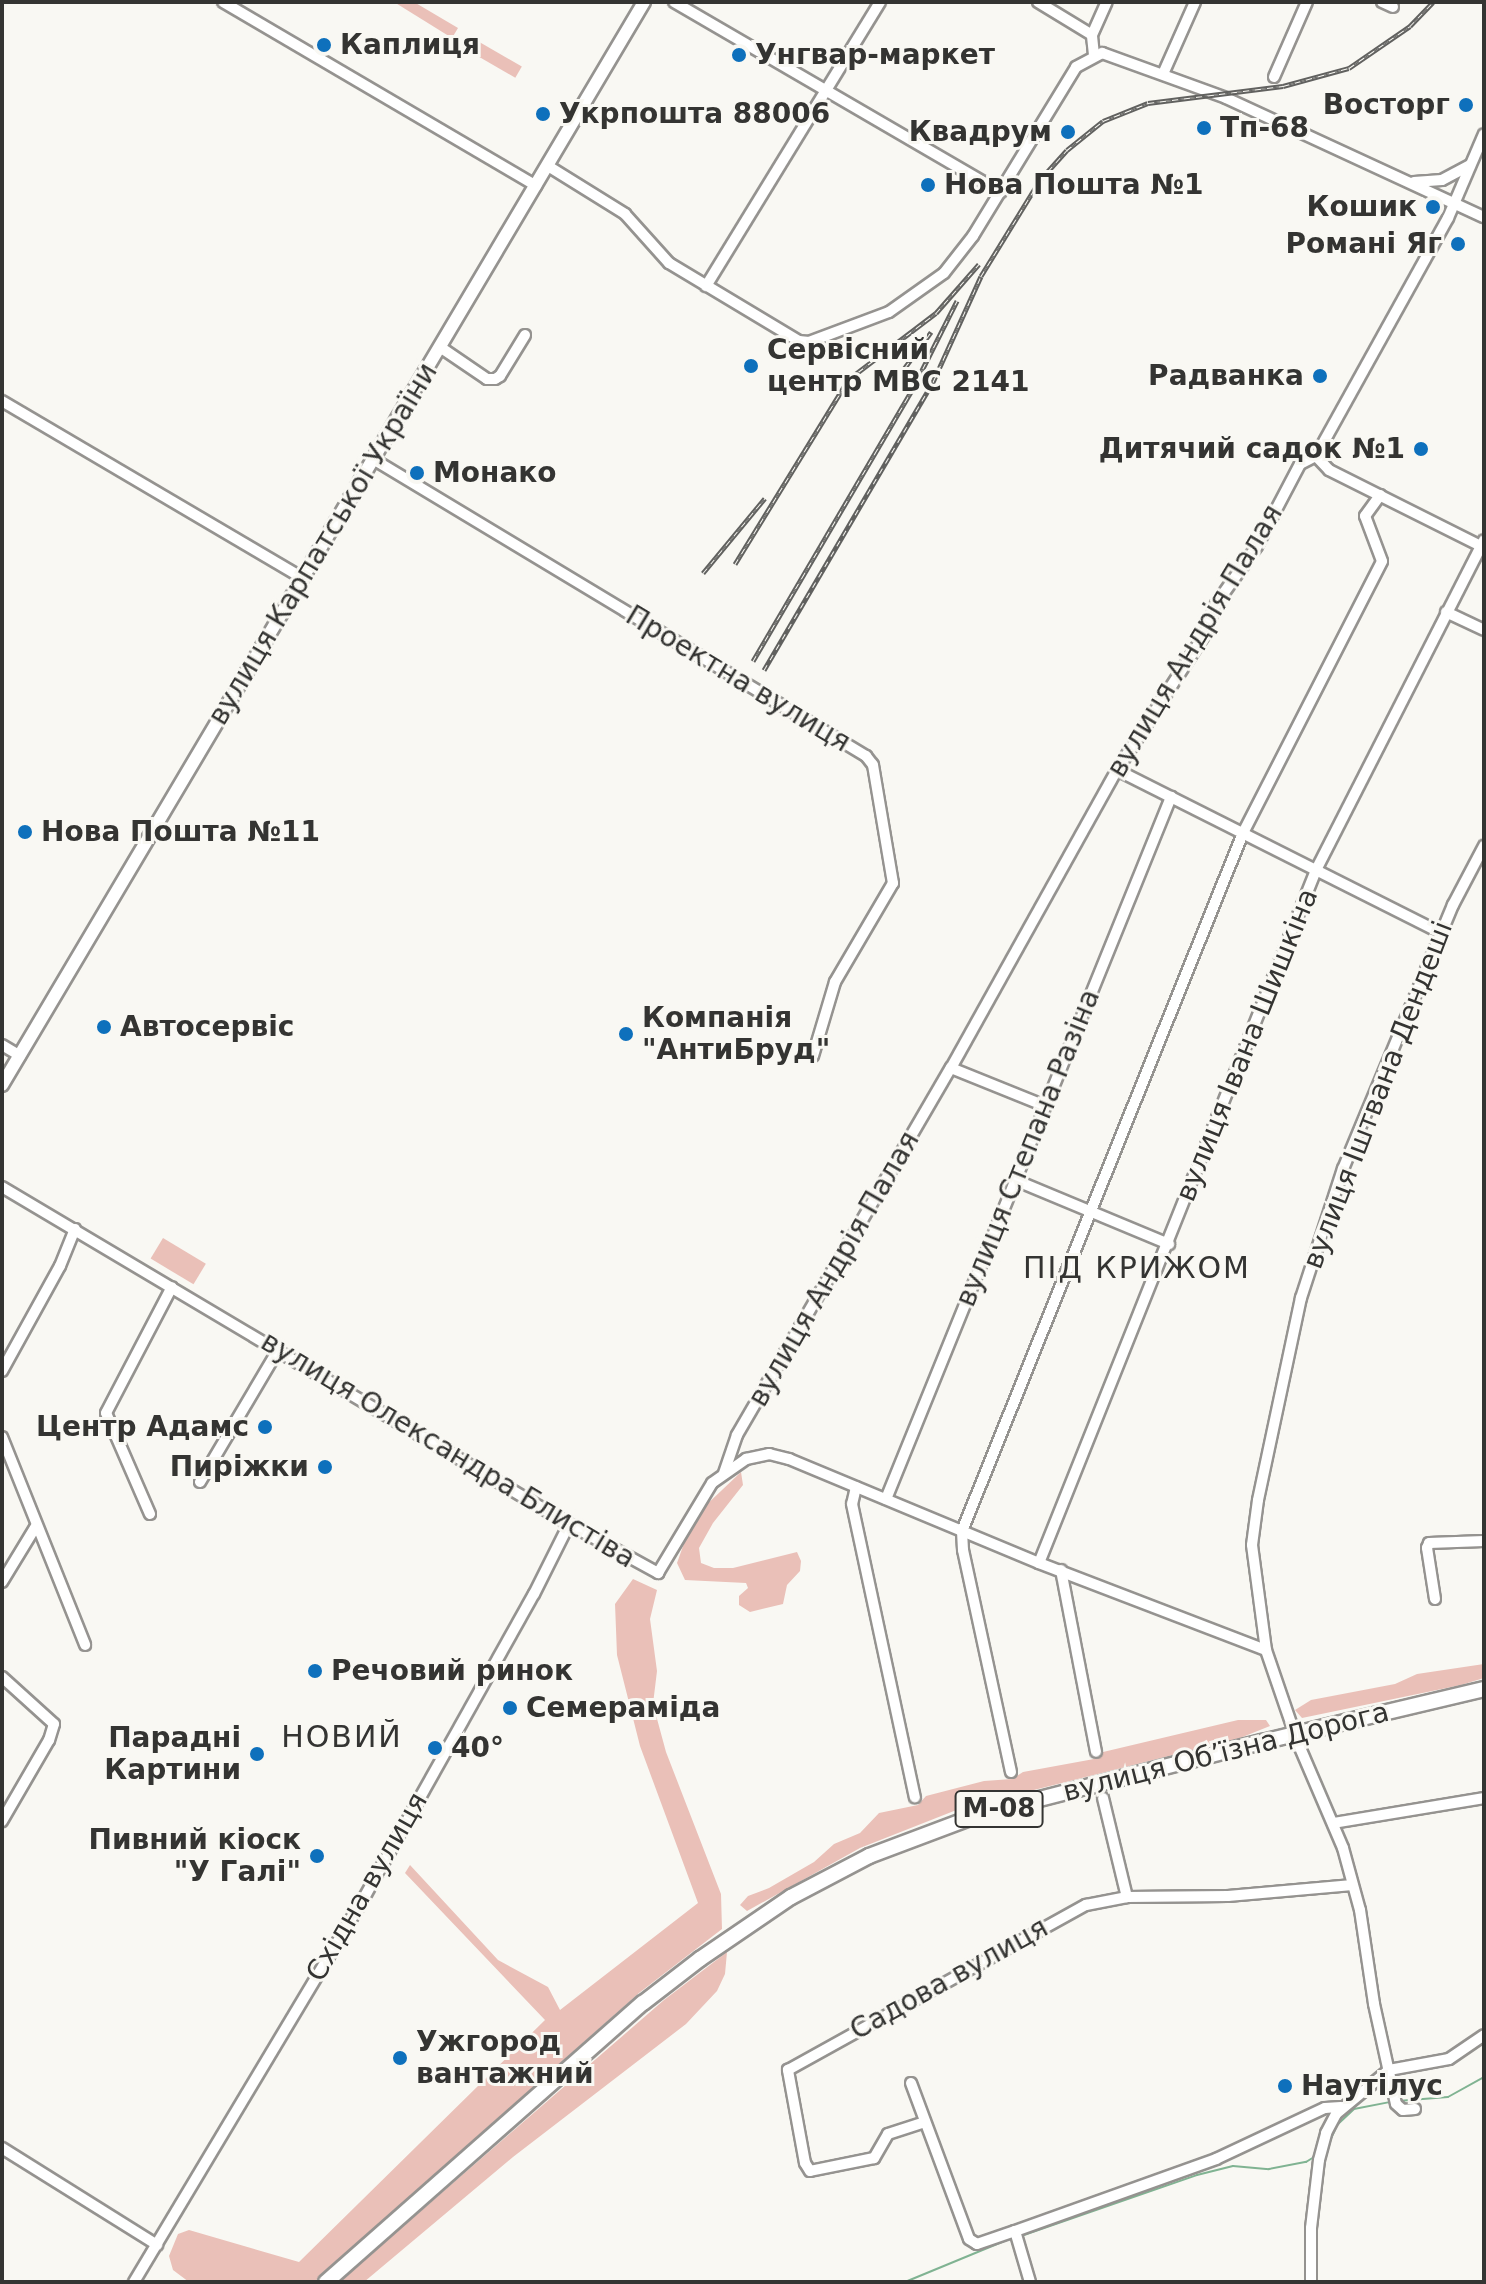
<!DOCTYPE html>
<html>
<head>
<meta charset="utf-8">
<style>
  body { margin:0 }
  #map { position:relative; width:1486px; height:2284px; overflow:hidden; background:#f9f8f3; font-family:"DejaVu Sans",sans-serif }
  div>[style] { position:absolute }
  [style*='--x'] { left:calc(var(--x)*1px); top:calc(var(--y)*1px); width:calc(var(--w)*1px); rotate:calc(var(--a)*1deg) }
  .green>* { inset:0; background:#eac0b8; transform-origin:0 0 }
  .stream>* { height:2px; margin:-1px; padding:0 1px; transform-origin:1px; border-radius:1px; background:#80b392 }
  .roads { filter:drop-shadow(2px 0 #959390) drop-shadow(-2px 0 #959390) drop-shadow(0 2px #959390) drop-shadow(0 -2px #959390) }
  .minor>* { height:10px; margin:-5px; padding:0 5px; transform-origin:5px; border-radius:5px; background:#fff }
  .major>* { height:12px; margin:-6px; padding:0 6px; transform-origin:6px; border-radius:6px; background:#fff }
  .highway>* { height:14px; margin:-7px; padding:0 7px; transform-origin:7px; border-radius:7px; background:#fff }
  .rail>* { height:5px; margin-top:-2.5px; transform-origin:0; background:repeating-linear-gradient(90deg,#f9f8f3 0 6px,#61615f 0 12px); box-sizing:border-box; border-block:2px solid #61615f }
  .bridges { filter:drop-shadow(2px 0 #959390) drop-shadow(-2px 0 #959390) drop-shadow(0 2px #959390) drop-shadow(0 -2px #959390) }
  .highway-bridge>* { height:14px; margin:-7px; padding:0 7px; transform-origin:7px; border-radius:7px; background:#fff }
  .dots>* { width:22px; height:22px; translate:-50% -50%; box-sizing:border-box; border:4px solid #f9f8f3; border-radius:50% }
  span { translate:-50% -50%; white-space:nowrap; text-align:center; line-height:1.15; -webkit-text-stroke:6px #f9f8f3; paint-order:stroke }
  .shield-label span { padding:2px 6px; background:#f9f8f3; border:2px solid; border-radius:6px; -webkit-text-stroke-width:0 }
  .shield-label { font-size:26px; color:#343432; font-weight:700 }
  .poi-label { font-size:28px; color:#343432; font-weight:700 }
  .left { translate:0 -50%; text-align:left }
  .right { translate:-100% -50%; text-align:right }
  .street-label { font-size:28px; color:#343432 }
  .neighbourhood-label { font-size:30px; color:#343432; letter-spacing:2px }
  .frame { position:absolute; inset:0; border:4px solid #343432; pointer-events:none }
</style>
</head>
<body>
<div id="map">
  <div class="green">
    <i style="clip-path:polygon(394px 2px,414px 2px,458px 28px,452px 38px)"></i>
    <i style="left:469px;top:36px;width:61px;height:13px;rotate:30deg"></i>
    <i style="left:163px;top:1238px;width:50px;height:24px;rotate:31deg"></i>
    <i style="clip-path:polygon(741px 1472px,743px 1485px,713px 1523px,699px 1548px,701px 1563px,714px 1568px,733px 1568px,797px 1552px,801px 1561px,800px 1571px,787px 1585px,783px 1604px,750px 1612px,739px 1605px,739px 1596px,748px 1588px,746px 1583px,685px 1580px,677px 1563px,687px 1535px,702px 1509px)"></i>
    <i style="clip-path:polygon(633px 1579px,657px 1590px,650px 1619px,657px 1671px,653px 1704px,666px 1752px,721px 1894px,722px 1929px,639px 1993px,314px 2282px,189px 2282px,173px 2270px,169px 2256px,178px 2234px,189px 2230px,299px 2262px,545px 2020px,405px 1873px,410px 1865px,498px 1960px,548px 1987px,560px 2010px,698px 1903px,640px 1746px,617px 1655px,615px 1604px)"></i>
    <i style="clip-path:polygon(1484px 1664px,1484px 1678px,1461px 1685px,1302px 1718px,1295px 1710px,1311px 1700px,1395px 1684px,1417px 1674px)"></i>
    <i style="clip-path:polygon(1238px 1720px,1266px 1720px,1270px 1726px,1240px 1738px,959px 1809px,860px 1848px,747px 1911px,740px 1905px,748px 1896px,769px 1888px,814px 1862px,834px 1844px,860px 1833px,879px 1813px,918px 1805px,926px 1796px,984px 1781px,1012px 1779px,1023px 1772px,1094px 1759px,1103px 1752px)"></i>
    <i style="clip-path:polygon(727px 1952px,725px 1974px,717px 1991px,686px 2024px,513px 2157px,364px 2282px,339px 2282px,664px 2000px)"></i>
  </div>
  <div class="stream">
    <i style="--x:1398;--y:2101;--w:50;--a:-4.6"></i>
    <i style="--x:1448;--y:2097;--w:41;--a:-29.1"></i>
    <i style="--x:1329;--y:2143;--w:20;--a:-66"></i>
    <i style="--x:1337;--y:2125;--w:23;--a:-43"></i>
    <i style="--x:1354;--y:2109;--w:36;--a:-11"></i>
    <i style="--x:1021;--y:2236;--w:186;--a:-19.1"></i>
    <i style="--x:1197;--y:2175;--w:37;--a:-14"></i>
    <i style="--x:1233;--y:2166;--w:36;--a:5"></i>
    <i style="--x:1269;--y:2169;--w:38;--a:-11"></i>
    <i style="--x:1306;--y:2162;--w:9;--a:-32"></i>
    <i style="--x:905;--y:2282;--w:116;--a:-22.4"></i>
  </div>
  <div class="roads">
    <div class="minor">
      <i style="--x:223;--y:2;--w:363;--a:30.4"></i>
      <i style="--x:674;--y:2;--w:378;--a:30.2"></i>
      <i style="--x:1038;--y:2;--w:63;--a:31.4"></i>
      <i style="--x:1382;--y:2;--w:12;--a:24"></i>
      <i style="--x:1094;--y:55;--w:20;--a:-96"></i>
      <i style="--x:1092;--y:35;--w:36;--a:-66"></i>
      <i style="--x:1163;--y:74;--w:79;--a:-66"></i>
      <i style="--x:1274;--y:77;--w:82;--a:-66.3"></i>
      <i style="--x:548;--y:166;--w:91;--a:31.9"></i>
      <i style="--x:625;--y:214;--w:66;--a:48.1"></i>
      <i style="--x:669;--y:263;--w:152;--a:31"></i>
      <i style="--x:799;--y:341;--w:10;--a:6"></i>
      <i style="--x:809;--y:342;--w:85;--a:-20.6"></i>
      <i style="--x:889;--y:312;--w:67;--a:-35.3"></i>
      <i style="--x:944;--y:273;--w:47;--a:-51.9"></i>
      <i style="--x:973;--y:236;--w:198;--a:-58.6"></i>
      <i style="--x:1076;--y:67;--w:30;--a:-28"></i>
      <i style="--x:1102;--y:53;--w:132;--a:19.9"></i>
      <i style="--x:1226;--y:98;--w:284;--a:24.8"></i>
      <i style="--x:1414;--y:182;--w:28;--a:-4"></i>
      <i style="--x:1442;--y:180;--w:32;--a:-28"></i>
      <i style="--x:706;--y:286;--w:333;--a:-58.5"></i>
      <i style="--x:440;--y:347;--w:57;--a:34.2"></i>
      <i style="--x:487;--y:379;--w:8;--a:0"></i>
      <i style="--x:495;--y:379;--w:6;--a:-31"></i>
      <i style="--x:500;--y:376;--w:48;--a:-58.6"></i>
      <i style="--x:2;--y:401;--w:349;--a:30.5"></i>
      <i style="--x:1316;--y:456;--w:19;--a:47"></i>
      <i style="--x:1329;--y:470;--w:170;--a:26.6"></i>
      <i style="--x:373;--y:459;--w:576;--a:31.07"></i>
      <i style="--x:866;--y:756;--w:11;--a:52"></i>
      <i style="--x:873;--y:765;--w:120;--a:80.4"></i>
      <i style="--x:893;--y:883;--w:115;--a:120.4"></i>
      <i style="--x:835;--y:982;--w:77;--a:106.6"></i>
      <i style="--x:1446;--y:612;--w:42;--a:25.3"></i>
      <i style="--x:1117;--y:770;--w:363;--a:26.7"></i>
      <i style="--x:2;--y:1045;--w:21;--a:31"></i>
      <i style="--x:951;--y:1068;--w:101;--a:22"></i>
      <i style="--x:1015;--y:1180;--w:167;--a:22.6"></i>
      <i style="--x:2;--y:1187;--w:660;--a:30.73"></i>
      <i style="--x:569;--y:1524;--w:102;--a:28.8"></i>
      <i style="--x:658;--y:1573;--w:105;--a:-59"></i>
      <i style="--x:712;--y:1483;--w:42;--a:-35.2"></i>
      <i style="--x:746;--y:1459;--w:24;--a:-12"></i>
      <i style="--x:769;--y:1454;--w:21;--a:14"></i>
      <i style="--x:789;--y:1459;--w:271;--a:22.6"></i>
      <i style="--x:1039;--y:1563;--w:243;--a:21"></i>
      <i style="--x:2;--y:1371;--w:120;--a:-61.1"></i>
      <i style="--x:60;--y:1266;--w:40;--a:-68"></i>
      <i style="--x:2;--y:1437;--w:224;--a:68.2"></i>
      <i style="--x:724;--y:1473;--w:40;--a:-71.1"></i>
      <i style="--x:737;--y:1435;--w:425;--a:-59.8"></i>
      <i style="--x:951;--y:1068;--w:341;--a:-60.9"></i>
      <i style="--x:1117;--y:770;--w:162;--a:-57.1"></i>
      <i style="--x:1205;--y:634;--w:32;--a:-70"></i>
      <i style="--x:1216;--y:604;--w:71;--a:-54.7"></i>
      <i style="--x:1257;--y:546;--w:93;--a:-62.3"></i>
      <i style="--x:1300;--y:464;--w:18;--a:-27"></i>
      <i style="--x:1316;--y:456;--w:272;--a:-61"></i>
      <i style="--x:1448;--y:218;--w:91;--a:-66.8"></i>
      <i style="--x:200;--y:1482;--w:153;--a:-59.4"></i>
      <i style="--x:856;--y:1487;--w:17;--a:103"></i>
      <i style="--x:852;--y:1504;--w:300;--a:77.9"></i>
      <i style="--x:886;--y:1499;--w:758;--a:-67.9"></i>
      <i style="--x:150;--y:1514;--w:110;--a:-113.5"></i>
      <i style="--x:106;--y:1413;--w:142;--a:-62.4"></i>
      <i style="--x:1039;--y:1563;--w:746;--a:-68.21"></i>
      <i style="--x:1316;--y:870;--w:370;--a:-63"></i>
      <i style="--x:1061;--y:1570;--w:185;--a:79.1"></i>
      <i style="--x:2;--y:1582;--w:66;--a:-58.7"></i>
      <i style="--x:1435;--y:1599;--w:52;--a:-98.9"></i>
      <i style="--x:1427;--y:1548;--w:5;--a:-68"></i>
      <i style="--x:1429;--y:1543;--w:55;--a:-2.1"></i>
      <i style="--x:2;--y:1677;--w:70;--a:42.1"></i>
      <i style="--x:54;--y:1724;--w:17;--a:107"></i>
      <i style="--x:49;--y:1740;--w:94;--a:120.1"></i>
      <i style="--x:1292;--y:1726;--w:80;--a:-108.9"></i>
      <i style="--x:1266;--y:1650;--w:106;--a:-97.6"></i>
      <i style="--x:1252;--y:1545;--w:45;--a:-82.4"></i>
      <i style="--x:1258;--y:1500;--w:207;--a:-78"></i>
      <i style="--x:1301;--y:1298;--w:136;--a:-72"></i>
      <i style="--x:1343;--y:1169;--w:286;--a:-67.4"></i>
      <i style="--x:1453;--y:905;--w:67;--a:-62.3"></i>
      <i style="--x:1298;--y:1743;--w:114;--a:66.8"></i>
      <i style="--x:1343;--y:1848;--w:64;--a:74.7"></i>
      <i style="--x:1360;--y:1910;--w:95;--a:81.5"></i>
      <i style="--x:1374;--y:2004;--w:102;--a:77.6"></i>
      <i style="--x:1396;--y:2104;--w:9;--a:41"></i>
      <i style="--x:1403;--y:2110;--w:12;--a:-5"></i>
      <i style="--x:1011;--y:1772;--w:227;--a:-102.2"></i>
      <i style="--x:963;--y:1550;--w:19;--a:-93"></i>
      <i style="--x:962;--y:1531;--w:752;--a:-68.07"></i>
      <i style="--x:1243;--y:833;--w:305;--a:-62.9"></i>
      <i style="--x:1382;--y:561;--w:48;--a:-110.7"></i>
      <i style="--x:1365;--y:516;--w:26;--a:-54"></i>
      <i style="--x:1103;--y:1798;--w:102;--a:76.4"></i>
      <i style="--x:1333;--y:1823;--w:153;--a:-9.4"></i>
      <i style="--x:911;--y:2083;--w:166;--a:69.6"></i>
      <i style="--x:969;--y:2239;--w:9;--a:32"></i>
      <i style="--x:977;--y:2244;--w:40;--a:-18.9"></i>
      <i style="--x:925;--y:2122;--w:39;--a:162"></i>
      <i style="--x:888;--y:2134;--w:28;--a:120"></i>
      <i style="--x:874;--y:2158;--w:65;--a:168.5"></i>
      <i style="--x:810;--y:2171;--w:9;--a:-122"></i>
      <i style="--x:805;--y:2163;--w:95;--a:-100.4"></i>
      <i style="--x:788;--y:2070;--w:341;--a:-29"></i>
      <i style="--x:1086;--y:1905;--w:42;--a:-11"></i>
      <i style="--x:1127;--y:1897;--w:101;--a:-0.6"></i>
      <i style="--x:1228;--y:1896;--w:125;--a:-5"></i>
      <i style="--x:2;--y:2148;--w:183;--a:32"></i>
      <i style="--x:134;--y:2282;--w:440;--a:-59.1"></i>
      <i style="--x:360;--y:1905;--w:356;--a:-60.8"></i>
      <i style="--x:534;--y:1594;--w:78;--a:-63.4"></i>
      <i style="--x:1030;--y:2282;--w:53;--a:-106.4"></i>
      <i style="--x:1015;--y:2231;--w:214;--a:-19.7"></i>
      <i style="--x:1216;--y:2159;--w:120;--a:-25.1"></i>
      <i style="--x:1325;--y:2108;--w:16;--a:-4"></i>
      <i style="--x:1311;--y:2282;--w:54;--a:-90"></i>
      <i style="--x:1311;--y:2228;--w:68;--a:-83.3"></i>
      <i style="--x:1319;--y:2160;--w:28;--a:-75"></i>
      <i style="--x:1326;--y:2133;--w:21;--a:-62"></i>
      <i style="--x:1336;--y:2114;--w:69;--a:-39.7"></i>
      <i style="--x:1389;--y:2070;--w:61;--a:-10.4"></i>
      <i style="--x:1449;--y:2059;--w:42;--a:-34.4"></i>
    </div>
    <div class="major">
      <i style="--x:2;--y:1085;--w:1259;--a:-59.34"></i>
    </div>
    <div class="highway">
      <i style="--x:1349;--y:1721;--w:139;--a:-13.3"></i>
      <i style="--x:326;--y:2282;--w:422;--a:-41.4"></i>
      <i style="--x:643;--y:2003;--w:72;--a:-37.7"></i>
      <i style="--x:700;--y:1959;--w:110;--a:-34.3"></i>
      <i style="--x:791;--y:1897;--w:88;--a:-27.7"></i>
      <i style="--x:869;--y:1856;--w:120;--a:-20.6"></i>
      <i style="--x:981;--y:1814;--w:290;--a:-14.4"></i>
    </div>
  </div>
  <div class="rail">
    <i style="--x:898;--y:377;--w:56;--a:-53.7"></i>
    <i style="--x:735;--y:564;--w:217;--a:-58.4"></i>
    <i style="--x:849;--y:379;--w:109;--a:-37.2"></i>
    <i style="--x:936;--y:313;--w:65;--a:-48.7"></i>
    <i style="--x:703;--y:573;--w:97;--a:-50.4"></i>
    <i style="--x:753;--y:661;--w:314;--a:-59.6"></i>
    <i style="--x:912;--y:390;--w:100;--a:-63.2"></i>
    <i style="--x:764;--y:670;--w:334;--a:-59.6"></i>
    <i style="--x:933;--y:382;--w:116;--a:-65.6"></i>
    <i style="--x:981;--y:276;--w:113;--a:-58.4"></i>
    <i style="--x:1040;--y:180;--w:40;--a:-48"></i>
    <i style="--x:1067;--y:150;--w:46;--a:-38.9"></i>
    <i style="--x:1103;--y:121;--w:48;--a:-21.8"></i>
    <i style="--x:1148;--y:103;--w:136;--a:-7.2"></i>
    <i style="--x:1283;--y:86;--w:68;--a:-15.3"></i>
    <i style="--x:1349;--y:68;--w:74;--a:-34.5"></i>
    <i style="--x:1410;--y:26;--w:33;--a:-46"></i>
  </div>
  <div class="bridges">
    <div class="highway-bridge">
      <i style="--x:1262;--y:1742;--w:89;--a:-13.6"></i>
    </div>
  </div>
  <div class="dots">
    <i style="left:324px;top:45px;background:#0e70bc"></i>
    <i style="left:739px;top:55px;background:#0e70bc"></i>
    <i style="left:1466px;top:105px;background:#0e70bc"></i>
    <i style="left:543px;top:114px;background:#0e70bc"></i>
    <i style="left:1204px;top:128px;background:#0e70bc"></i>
    <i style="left:1068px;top:132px;background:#0e70bc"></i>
    <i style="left:928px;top:185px;background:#0e70bc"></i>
    <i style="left:1433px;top:207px;background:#0e70bc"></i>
    <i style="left:1458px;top:244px;background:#0e70bc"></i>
    <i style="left:751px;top:366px;background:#0e70bc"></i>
    <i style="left:1320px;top:376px;background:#0e70bc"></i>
    <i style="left:1421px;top:449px;background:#0e70bc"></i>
    <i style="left:417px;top:473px;background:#0e70bc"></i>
    <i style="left:25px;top:832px;background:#0e70bc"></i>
    <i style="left:104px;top:1027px;background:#0e70bc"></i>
    <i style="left:626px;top:1034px;background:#0e70bc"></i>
    <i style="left:265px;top:1427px;background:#0e70bc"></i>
    <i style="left:325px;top:1467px;background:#0e70bc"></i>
    <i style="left:315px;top:1671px;background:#0e70bc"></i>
    <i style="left:510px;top:1708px;background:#0e70bc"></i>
    <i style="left:435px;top:1748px;background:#0e70bc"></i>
    <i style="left:257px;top:1754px;background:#0e70bc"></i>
    <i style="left:317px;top:1856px;background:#0e70bc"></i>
    <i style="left:400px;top:2058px;background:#0e70bc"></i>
    <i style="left:1285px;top:2086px;background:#0e70bc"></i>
  </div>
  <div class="shield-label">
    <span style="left:999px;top:1809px">М-08</span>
  </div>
  <div class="poi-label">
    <span class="left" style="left:340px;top:45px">Каплиця</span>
    <span class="left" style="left:755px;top:55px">Унгвар-маркет</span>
    <span class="right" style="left:1450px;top:105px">Восторг</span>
    <span class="left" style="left:559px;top:114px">Укрпошта 88006</span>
    <span class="left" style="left:1220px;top:128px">Тп-68</span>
    <span class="right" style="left:1052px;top:132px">Квадрум</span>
    <span class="left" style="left:944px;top:185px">Нова Пошта №1</span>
    <span class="right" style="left:1417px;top:207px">Кошик</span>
    <span class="right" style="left:1442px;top:244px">Романі Яг</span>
    <span class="left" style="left:767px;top:366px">Сервісний<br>центр МВС 2141</span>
    <span class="right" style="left:1304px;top:376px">Радванка</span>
    <span class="right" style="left:1405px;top:449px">Дитячий садок №1</span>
    <span class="left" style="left:433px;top:473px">Монако</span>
    <span class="left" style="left:41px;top:832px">Нова Пошта №11</span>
    <span class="left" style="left:642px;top:1034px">Компанія<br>"АнтиБруд"</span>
    <span class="left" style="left:120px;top:1027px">Автосервiс</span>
    <span class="right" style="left:249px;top:1427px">Центр Адамс</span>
    <span class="right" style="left:309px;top:1467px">Пиріжки</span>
    <span class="left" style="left:331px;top:1671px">Речовий ринок</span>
    <span class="left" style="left:526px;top:1708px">Семераміда</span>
    <span class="right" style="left:241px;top:1754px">Парадні<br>Картини</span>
    <span class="left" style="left:451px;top:1748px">40°</span>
    <span class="right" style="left:301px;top:1856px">Пивний кіоск<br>"У Галі"</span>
    <span class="left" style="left:416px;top:2058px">Ужгород<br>вантажний</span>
    <span class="left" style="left:1301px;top:2086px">Наутілус</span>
  </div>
  <div class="street-label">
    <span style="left:323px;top:544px;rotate:-59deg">вулиця Карпатської України</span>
    <span style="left:1195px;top:641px;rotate:-59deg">вулиця Андрія Палая</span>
    <span style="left:738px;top:679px;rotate:31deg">Проектна вулиця</span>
    <span style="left:1247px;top:1045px;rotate:-68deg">вулиця Івана Шишкіна</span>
    <span style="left:1378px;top:1095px;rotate:-69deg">вулиця Іштвана Дендеші</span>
    <span style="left:1028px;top:1148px;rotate:-68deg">вулиця Степана Разіна</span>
    <span style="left:834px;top:1269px;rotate:-60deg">вулиця Андрія Палая</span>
    <span style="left:448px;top:1450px;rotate:31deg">вулиця Олександра Блистіва</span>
    <span style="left:1226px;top:1752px;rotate:-14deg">вулиця Обʼїзна Дорога</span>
    <span style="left:367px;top:1887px;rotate:-60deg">Східна вулиця</span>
    <span style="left:949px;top:1979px;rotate:-29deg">Садова вулиця</span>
  </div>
  <div class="neighbourhood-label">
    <span style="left:1137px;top:1268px">ПІД КРИЖОМ</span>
    <span style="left:342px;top:1737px">НОВИЙ</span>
  </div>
  <div class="frame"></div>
</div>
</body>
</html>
